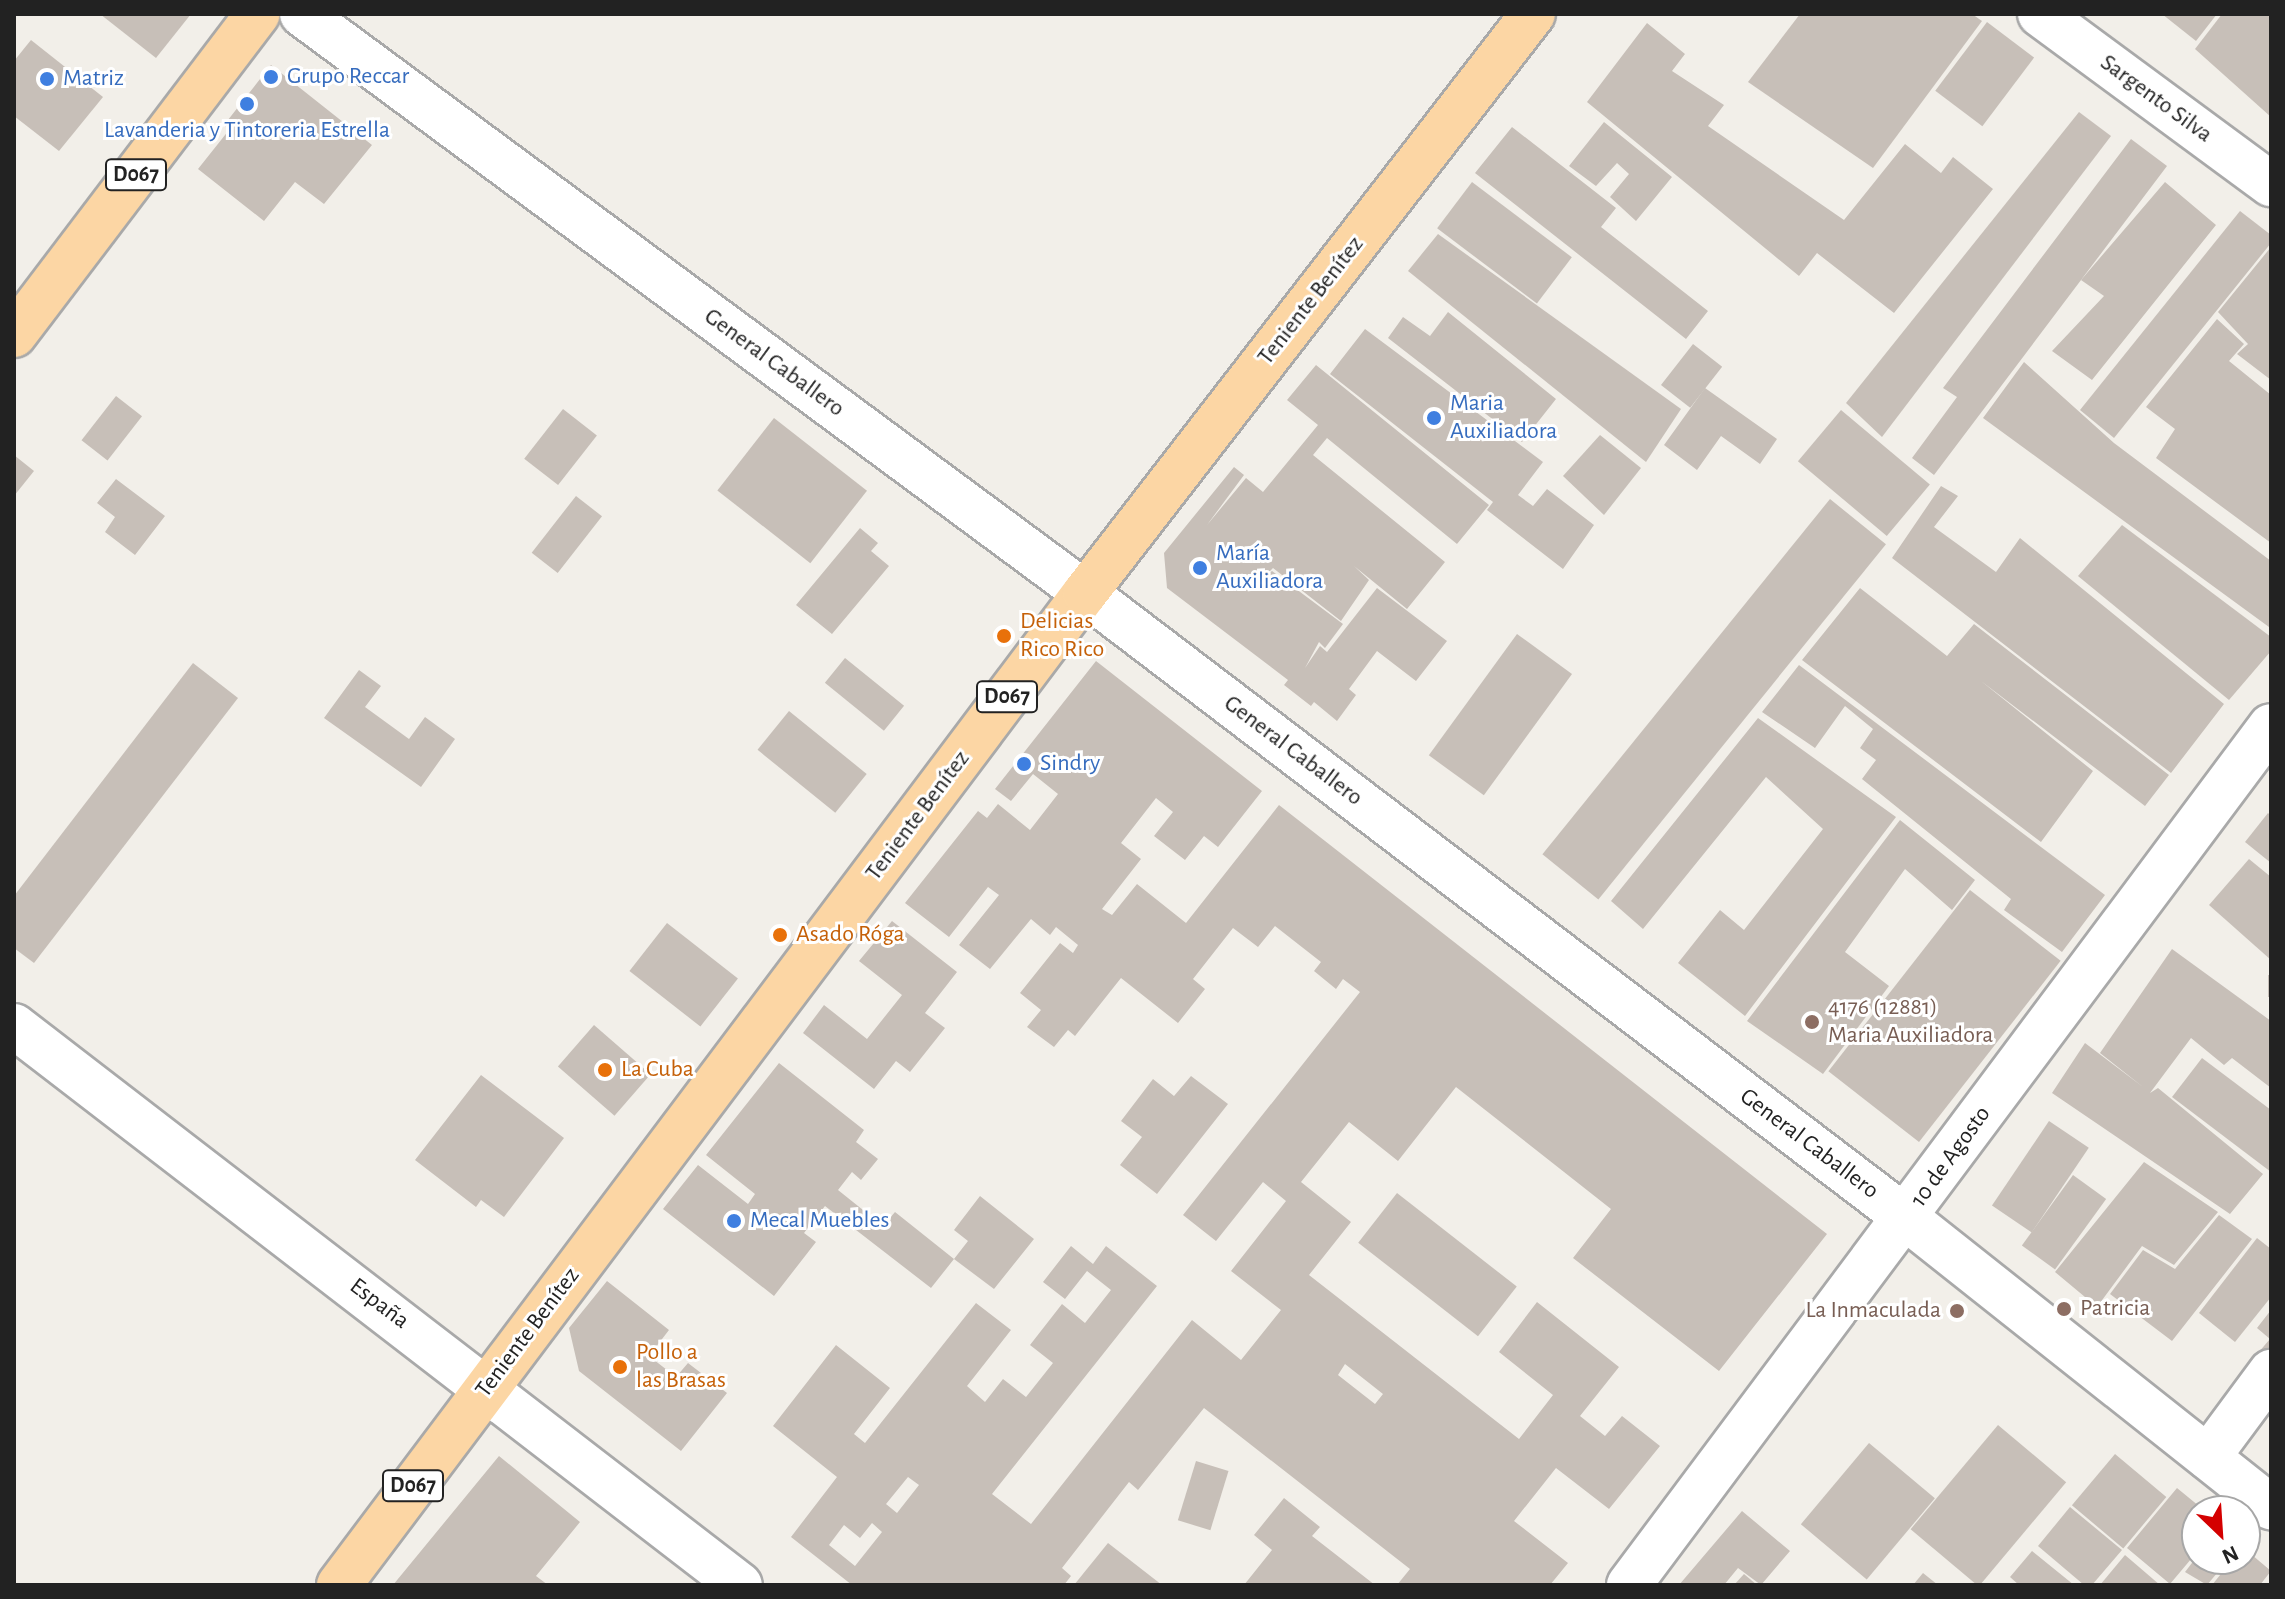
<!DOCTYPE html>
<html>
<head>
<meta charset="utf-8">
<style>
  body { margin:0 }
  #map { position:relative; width:2285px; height:1599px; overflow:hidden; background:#f2efe9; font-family:"Alegreya Sans",sans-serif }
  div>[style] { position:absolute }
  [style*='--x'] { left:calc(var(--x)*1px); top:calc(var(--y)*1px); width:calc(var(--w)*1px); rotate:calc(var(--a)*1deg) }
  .building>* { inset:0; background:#c7bfb8; transform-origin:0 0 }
  .roads { filter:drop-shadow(2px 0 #a9a9a9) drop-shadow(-2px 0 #a9a9a9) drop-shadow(0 2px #a9a9a9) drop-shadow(0 -2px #a9a9a9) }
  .minor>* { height:44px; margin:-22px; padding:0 22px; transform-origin:22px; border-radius:22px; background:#fff }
  .major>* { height:44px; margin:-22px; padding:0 22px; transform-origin:22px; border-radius:22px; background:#fcd6a4 }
  .dots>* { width:22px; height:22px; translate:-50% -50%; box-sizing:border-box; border:4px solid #fff; border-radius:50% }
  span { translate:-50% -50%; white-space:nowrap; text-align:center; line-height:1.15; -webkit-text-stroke:6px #fff; paint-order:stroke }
  .shield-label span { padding:2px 6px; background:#fff; border:2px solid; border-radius:6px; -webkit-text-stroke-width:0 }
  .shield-label { font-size:22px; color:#222; font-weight:700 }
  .shop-label { font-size:24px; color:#366cbe }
  .left { translate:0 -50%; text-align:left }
  .street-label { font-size:24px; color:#222 }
  .food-label { font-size:24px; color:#c56008 }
  .education-label { font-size:24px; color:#785e54 }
  .right { translate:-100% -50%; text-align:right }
  .frame { position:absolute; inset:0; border:16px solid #222; pointer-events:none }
  .north { position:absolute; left:2181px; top:1495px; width:80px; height:80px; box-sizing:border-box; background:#fff; border:2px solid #a7a7a7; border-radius:50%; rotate:155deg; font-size:22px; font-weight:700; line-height:32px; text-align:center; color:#222 }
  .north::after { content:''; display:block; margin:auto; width:28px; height:36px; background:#d40000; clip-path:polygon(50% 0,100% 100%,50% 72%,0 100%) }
</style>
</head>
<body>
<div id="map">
  <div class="building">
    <i style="clip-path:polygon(100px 14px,191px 14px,156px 58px)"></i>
    <i style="clip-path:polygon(1800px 14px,1972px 14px,1982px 21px,1873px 168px,1748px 82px)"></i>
    <i style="clip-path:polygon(2162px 14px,2217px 14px,2196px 41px)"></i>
    <i style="clip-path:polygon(2222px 14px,2271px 14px,2271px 117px,2195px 49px)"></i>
    <i style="left:1987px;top:22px;width:59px;height:86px;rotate:37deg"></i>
    <i style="clip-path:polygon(1647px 23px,1685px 54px,1672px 71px,1724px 105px,1708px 126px,1844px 220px,1905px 144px,1941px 173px,1953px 157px,1993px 189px,1894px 313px,1817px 253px,1799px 276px,1587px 102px)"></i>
    <i style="clip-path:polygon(31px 40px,103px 97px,59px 151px,14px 116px,14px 61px)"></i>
    <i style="clip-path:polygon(271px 65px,372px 145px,324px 204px,295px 182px,264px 221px,198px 169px,229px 130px,224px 125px)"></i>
    <i style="clip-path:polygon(2079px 112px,2111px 136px,1882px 437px,1846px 403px)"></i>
    <i style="clip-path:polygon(1604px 122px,1672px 177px,1636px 221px,1610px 197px,1629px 174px,1617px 163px,1596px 186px,1569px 166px)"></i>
    <i style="clip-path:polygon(1512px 127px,1616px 208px,1601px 227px,1708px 311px,1686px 339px,1475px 173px)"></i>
    <i style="clip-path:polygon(2131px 139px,2167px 166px,1934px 475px,1912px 458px,1957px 397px,1943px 388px)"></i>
    <i style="left:1472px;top:182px;width:125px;height:58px;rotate:37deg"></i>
    <i style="clip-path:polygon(2165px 182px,2216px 225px,2092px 380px,2052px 351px,2104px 296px,2081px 280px)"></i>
    <i style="clip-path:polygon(2240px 211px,2271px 235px,2271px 243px,2114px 438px,2080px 410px)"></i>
    <i style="clip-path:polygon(1438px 234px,1681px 409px,1646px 462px,1408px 271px)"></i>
    <i style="clip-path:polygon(2271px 247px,2271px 380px,2237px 354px,2248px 344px,2218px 312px)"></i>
    <i style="clip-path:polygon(1448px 312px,1556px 399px,1522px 442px,1388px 338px,1403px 317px,1430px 336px)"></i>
    <i style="clip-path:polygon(2217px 319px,2244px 344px,2229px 361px,2271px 395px,2271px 543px,2156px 458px,2175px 429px,2146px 407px)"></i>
    <i style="clip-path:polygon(1365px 329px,1543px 462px,1518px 495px,1533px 506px,1547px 489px,1594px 525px,1563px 569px,1487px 510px,1493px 502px,1330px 374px)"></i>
    <i style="left:1693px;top:344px;width:37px;height:52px;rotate:38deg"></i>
    <i style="clip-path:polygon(2024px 362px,2114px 443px,2271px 561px,2269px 627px,1983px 418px)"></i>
    <i style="clip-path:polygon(1316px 365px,1489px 505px,1457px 544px,1327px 438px,1313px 455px,1445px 562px,1407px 609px,1354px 566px,1369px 580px,1341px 621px,1273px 568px,1263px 578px,1272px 571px,1343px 624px,1325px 648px,1319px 642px,1305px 668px,1320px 646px,1327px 652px,1377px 588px,1447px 641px,1416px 681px,1377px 651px,1349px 689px,1356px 695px,1337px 721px,1314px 702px,1311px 706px,1284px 685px,1288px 680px,1167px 588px,1164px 553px,1234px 467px,1244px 475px,1207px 525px,1246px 478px,1263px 492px,1318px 425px,1287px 400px)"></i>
    <i style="clip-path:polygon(1705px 388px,1777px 439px,1760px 464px,1721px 436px,1697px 470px,1664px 445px)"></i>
    <i style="left:116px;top:396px;width:33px;height:56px;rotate:38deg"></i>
    <i style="left:563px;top:409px;width:43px;height:63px;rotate:38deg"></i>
    <i style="left:1841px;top:410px;width:116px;height:67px;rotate:40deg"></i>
    <i style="left:774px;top:418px;width:118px;height:92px;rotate:38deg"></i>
    <i style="clip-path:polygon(1600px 435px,1641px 468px,1604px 515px,1563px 476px)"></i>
    <i style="clip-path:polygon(14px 455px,34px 471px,14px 496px)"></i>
    <i style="clip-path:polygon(116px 479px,165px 516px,135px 555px,105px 532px,115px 517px,97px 503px)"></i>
    <i style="clip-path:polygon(1941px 486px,1958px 496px,1934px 527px,1996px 572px,2020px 538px,2224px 704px,2171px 773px,1892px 558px)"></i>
    <i style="left:576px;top:496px;width:33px;height:72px;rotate:38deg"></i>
    <i style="left:1830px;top:499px;width:72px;height:457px;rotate:39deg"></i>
    <i style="clip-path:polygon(2122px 525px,2271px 637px,2271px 651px,2229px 700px,2078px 576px)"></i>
    <i style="clip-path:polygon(860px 528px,878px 543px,871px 551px,889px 566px,832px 634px,796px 605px)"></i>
    <i style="clip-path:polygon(1860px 588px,1947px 656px,1974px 624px,2169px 775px,2145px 806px,1981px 681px,2093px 771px,2041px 842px,1802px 660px)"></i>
    <i style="left:1517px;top:634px;width:68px;height:150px;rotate:36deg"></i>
    <i style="left:845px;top:658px;width:76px;height:32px;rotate:39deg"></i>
    <i style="clip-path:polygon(evenodd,1096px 661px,1262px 791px,1218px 847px,1204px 836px,1185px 860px,1154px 836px,1173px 812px,1156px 798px,1121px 843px,1141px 859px,1102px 909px,1112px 915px,1137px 884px,1186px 923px,1279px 805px,1827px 1234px,1719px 1371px,1573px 1258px,1611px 1209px,1456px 1087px,1398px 1161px,1349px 1122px,1301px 1182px,1351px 1222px,1309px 1275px,1519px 1439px,1553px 1395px,1499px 1352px,1537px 1302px,1619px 1367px,1580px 1416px,1605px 1436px,1622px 1416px,1660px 1446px,1609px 1509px,1556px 1468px,1514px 1521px,1568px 1563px,1550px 1585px,1397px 1585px,1410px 1569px,1204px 1408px,1138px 1490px,1129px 1482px,1062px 1568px,1071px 1576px,1064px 1585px,852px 1585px,791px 1537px,837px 1477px,773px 1426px,836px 1345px,890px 1388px,854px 1434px,865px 1443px,976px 1303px,1011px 1330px,967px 1386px,985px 1402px,1003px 1379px,1026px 1397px,1053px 1363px,1030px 1345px,1062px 1304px,1085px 1323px,1111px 1290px,1087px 1271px,1065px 1299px,1043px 1282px,1071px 1246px,1093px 1264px,1106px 1246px,1157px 1286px,992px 1494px,1031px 1524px,1192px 1320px,1241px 1360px,1281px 1310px,1231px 1271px,1286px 1201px,1263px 1182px,1216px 1241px,1183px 1215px,1360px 992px,1343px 979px,1336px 989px,1314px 971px,1321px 962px,1275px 926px,1258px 947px,1233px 928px,1193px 979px,1205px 989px,1178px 1023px,1121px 978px,1075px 1036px,1068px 1030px,1054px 1047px,1027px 1027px,1041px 1010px,1020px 993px,1060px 943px,1073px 953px,1078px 945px,1056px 927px,1050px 935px,1031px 919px,990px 969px,959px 945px,999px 895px,988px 887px,949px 937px,905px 903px,978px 811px,987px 818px,998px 804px,1030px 830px,1058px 794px,1033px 774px,1011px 801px,995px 789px,1096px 661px,1345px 1364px,1383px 1394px,1375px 1404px,1338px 1375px,1345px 1364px,1096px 661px,908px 1477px,919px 1485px,897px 1513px,886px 1504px,908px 1477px,1096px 661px,872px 1523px,882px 1532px,855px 1566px,829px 1545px,844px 1525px,860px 1538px,872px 1523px)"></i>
    <i style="clip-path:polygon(193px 663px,238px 698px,34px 963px,14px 948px,14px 896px)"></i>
    <i style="clip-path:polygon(1799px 665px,2105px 895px,2062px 952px,2004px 910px,2011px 899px,1862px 779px,1876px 760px,1860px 748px,1873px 729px,1845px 706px,1815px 748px,1762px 712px)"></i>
    <i style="clip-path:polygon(359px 670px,381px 686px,365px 707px,409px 739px,425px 717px,455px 739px,421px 787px,324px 718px)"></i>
    <i style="left:789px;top:711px;width:100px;height:50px;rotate:39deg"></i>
    <i style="clip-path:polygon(1758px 718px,1896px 817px,1745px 1016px,1678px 963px,1720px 910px,1744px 930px,1823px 829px,1766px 777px,1643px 929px,1611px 901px)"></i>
    <i style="clip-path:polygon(2268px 813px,2271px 816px,2271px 863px,2245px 842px)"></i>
    <i style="clip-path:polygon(1900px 820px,1975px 880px,1952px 910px,1905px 869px,1845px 952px,1889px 986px,1823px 1074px,1747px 1021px)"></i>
    <i style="clip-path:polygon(2249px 859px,2271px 877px,2271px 960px,2209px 905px)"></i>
    <i style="left:1970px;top:890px;width:115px;height:230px;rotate:38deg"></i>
    <i style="clip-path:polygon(892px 921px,957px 972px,925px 1013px,945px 1028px,910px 1072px,896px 1061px,874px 1089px,803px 1033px,824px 1005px,867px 1039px,902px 995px,859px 961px)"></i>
    <i style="left:667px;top:923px;width:90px;height:61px;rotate:38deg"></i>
    <i style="clip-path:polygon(2172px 949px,2271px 1021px,2271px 1088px,2232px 1058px,2224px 1065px,2191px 1038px,2150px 1093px,2158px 1088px,2263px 1174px,2230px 1214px,2052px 1093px,2085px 1043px,2143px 1087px,2100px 1053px)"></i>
    <i style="left:2268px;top:975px;width:3px;height:22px"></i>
    <i style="left:594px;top:1025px;width:75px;height:55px;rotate:41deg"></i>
    <i style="clip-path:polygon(2202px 1058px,2271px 1110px,2271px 1172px,2172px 1097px)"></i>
    <i style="clip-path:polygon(779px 1063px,864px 1130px,856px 1142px,878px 1159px,861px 1180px,852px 1172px,838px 1190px,883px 1226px,895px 1212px,954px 1259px,931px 1288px,825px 1206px,804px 1233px,816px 1242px,774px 1296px,663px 1209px,698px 1165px,748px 1204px,755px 1194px,706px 1155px)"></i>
    <i style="clip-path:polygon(481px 1075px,564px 1138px,504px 1217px,481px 1200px,476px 1207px,415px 1160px)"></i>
    <i style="clip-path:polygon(1191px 1076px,1228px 1104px,1157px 1194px,1120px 1165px,1142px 1137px,1121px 1121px,1153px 1079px,1174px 1096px)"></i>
    <i style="left:2049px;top:1121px;width:48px;height:102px;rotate:34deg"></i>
    <i style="clip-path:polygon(2144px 1162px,2218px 1212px,2174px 1265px,2142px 1246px,2097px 1307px,2055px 1272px)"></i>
    <i style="left:2073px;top:1175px;width:41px;height:87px;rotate:36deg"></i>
    <i style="left:1397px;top:1193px;width:152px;height:63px;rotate:38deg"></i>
    <i style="clip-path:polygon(980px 1196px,1034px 1239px,994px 1289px,954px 1259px,968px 1241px,954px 1230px)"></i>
    <i style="clip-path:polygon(2219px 1215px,2252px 1239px,2172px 1341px,2110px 1294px,2143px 1250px,2175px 1269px)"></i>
    <i style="clip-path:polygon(2257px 1238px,2271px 1249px,2271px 1297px,2235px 1342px,2199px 1313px)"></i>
    <i style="clip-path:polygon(607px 1281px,669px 1330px,649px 1356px,676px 1377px,688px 1363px,727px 1393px,681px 1451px,579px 1371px,569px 1328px)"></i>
    <i style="clip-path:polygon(2271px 1310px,2271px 1372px,2258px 1388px,2240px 1374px,2270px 1339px,2257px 1328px)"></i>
    <i style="left:1998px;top:1425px;width:89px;height:136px;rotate:40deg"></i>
    <i style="left:1869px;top:1443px;width:86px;height:106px;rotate:40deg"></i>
    <i style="left:2115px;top:1454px;width:67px;height:67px;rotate:40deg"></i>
    <i style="clip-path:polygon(499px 1456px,580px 1522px,536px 1576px,548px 1585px,393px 1585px)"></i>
    <i style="left:1196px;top:1461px;width:34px;height:62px;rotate:17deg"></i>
    <i style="clip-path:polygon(2177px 1488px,2205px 1511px,2197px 1511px,2197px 1552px,2170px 1584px,2127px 1548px)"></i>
    <i style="clip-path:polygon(1284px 1498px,1320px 1527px,1312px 1536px,1375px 1585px,1244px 1585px,1272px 1550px,1254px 1535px)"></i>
    <i style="clip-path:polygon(2070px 1507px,2122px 1550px,2092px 1585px,2084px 1585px,2038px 1546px)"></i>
    <i style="clip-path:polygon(1742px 1511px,1790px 1551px,1761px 1585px,1738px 1568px,1724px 1585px,1679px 1585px)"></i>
    <i style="clip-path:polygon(1108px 1543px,1162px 1585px,1074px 1585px)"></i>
    <i style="clip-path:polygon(2245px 1549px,2271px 1571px,2260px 1585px,2212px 1585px,2233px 1559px,2245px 1559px)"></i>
    <i style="clip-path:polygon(2032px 1551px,2074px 1585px,2019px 1585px,2010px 1577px)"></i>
    <i style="clip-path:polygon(2125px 1555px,2160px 1585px,2100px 1585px)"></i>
    <i style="clip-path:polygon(2195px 1559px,2229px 1559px,2207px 1585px,2185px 1572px)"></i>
    <i style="clip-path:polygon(1923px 1573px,1938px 1585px,1913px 1585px)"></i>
    <i style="clip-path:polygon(1744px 1574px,1757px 1585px,1734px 1585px)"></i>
  </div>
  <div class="roads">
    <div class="minor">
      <i style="--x:302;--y:14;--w:974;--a:36.48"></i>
      <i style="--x:1085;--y:593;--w:1032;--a:37.28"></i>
      <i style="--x:1906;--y:1218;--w:466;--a:38.4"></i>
      <i style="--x:2040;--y:14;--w:287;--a:36.4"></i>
      <i style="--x:14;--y:1026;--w:916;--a:37.6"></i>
      <i style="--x:2208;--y:1457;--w:106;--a:-53.5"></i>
      <i style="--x:1629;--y:1585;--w:1072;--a:-53.23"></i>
    </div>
    <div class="major">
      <i style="--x:14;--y:335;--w:403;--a:-52.8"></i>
      <i style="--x:339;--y:1585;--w:1241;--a:-53.06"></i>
      <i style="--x:1085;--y:593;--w:732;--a:-52.27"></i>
    </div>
  </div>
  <div class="dots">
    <i style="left:271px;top:77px;background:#3f7fe0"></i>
    <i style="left:47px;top:79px;background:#3f7fe0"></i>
    <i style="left:247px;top:104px;background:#3f7fe0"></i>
    <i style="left:1434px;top:418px;background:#3f7fe0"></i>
    <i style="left:1200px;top:568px;background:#3f7fe0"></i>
    <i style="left:1004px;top:636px;background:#e8710a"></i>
    <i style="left:1024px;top:764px;background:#3f7fe0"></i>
    <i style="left:780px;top:935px;background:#e8710a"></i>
    <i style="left:1812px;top:1022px;background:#8d6e63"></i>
    <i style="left:605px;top:1070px;background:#e8710a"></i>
    <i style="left:734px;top:1221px;background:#3f7fe0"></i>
    <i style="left:2064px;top:1309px;background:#8d6e63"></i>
    <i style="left:1957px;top:1311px;background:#8d6e63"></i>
    <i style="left:620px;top:1367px;background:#e8710a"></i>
  </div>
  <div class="shield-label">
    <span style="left:136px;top:175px">D067</span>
    <span style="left:1007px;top:697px">D067</span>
    <span style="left:413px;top:1486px">D067</span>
  </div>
  <div class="shop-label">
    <span class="left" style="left:287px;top:77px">Grupo Reccar</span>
    <span class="left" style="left:63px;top:79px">Matriz</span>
    <span style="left:247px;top:131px">Lavanderia y Tintoreria Estrella</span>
    <span class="left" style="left:1450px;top:418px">Maria<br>Auxiliadora</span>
    <span class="left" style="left:1216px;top:568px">María<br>Auxiliadora</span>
    <span class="left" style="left:1040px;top:764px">Sindry</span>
    <span class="left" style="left:750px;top:1221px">Mecal Muebles</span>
  </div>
  <div class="street-label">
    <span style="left:2156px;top:99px;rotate:36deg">Sargento Silva</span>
    <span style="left:1311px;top:301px;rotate:-52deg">Teniente Benítez</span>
    <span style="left:774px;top:363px;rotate:36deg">General Caballero</span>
    <span style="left:1293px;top:751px;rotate:37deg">General Caballero</span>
    <span style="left:918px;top:816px;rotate:-53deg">Teniente Benítez</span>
    <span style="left:1809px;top:1144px;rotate:37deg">General Caballero</span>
    <span style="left:1951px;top:1157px;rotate:-54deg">10 de Agosto</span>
    <span style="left:379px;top:1304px;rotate:37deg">España</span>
    <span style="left:528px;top:1333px;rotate:-53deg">Teniente Benítez</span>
  </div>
  <div class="food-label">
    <span class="left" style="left:1020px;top:636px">Delicias<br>Rico Rico</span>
    <span class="left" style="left:796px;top:935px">Asado Róga</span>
    <span class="left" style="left:621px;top:1070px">La Cuba</span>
    <span class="left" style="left:636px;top:1367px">Pollo a<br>las Brasas</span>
  </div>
  <div class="education-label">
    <span class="left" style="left:1828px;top:1022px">4176 (12881)<br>Maria Auxiliadora</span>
    <span class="left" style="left:2080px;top:1309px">Patricia</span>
    <span class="right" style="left:1941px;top:1311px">La Inmaculada</span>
  </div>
  <div class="frame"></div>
  <div class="north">N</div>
</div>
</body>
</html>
